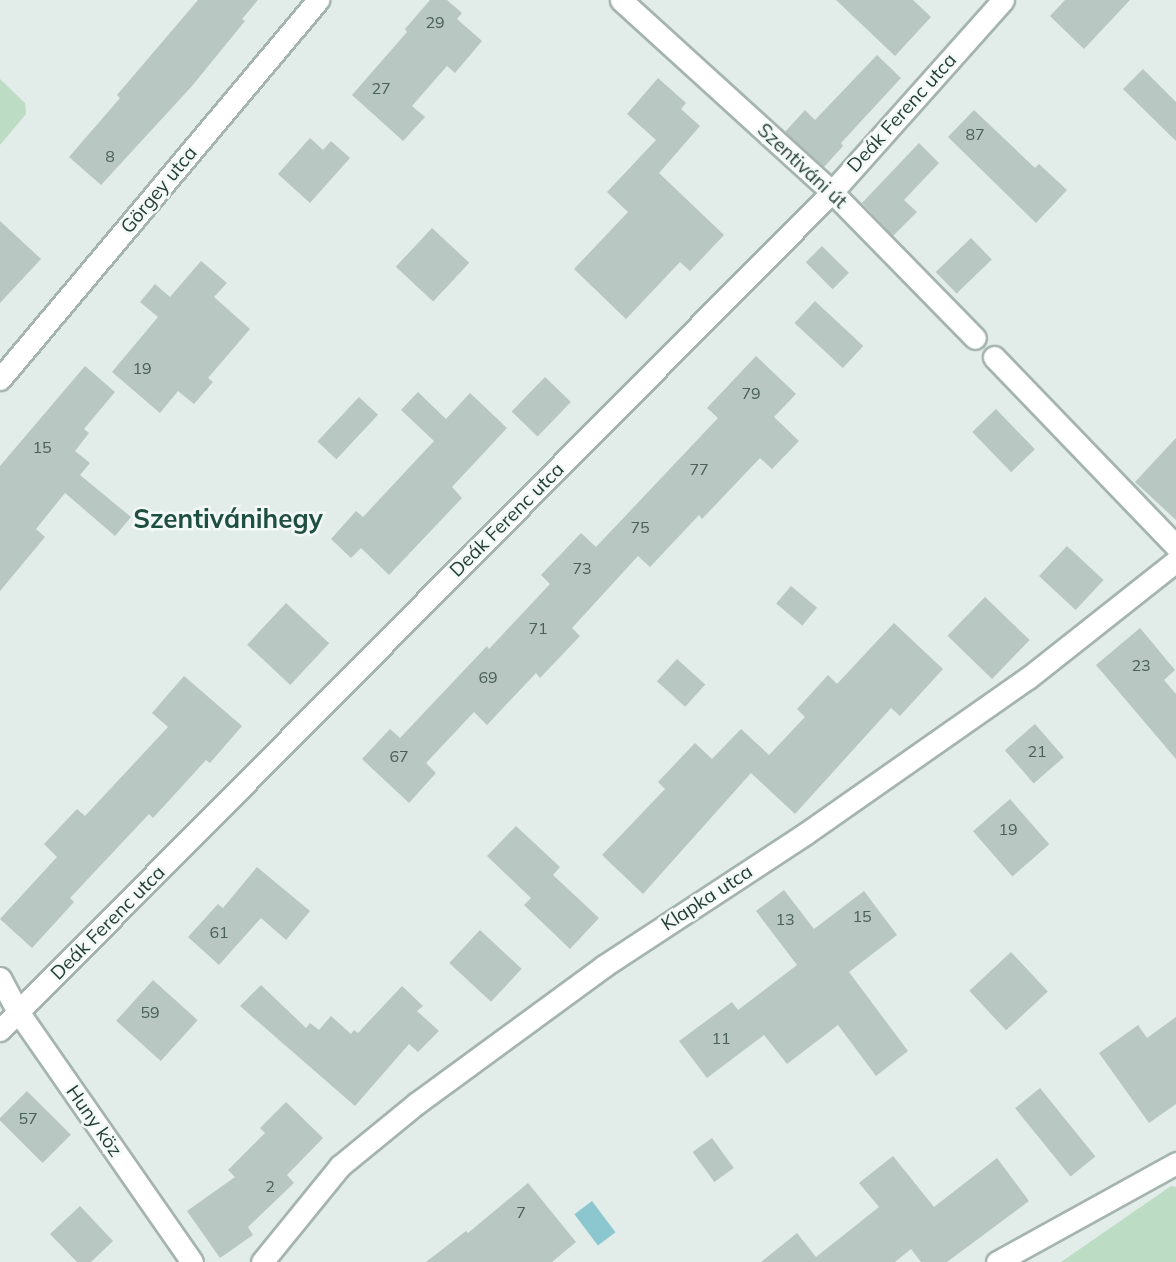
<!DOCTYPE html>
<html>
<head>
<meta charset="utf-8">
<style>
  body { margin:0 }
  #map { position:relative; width:1176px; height:1262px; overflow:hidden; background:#e2ece8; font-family:Mulish,sans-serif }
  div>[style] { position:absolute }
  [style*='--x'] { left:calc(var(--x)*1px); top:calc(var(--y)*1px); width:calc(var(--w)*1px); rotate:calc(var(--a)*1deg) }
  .green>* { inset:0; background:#bcddc4 }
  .water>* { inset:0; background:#8cc7d0; transform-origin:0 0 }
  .building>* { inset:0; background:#b8c7c1; transform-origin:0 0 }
  .roads { filter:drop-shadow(2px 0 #a5b4af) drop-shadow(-2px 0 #a5b4af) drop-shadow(0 2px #a5b4af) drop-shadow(0 -2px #a5b4af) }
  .street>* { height:21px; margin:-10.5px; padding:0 10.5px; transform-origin:10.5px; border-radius:10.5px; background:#fff }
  span { translate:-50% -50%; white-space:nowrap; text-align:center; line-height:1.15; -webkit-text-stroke:5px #f3f9f6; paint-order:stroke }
  .number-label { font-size:16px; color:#486058 }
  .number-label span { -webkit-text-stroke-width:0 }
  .street-label { font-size:19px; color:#233d35 }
  .district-label { font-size:26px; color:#1f4f42; font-weight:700 }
</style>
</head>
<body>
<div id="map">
  <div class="green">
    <i style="clip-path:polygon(0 79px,25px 103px,26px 114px,0 145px)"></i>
    <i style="clip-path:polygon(1171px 1186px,1176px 1187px,1176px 1262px,1061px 1262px)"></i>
  </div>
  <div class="water">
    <i style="left:592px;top:1201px;width:39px;height:22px;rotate:53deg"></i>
  </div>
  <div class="building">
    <i style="clip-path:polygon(198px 0,258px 0,242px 19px,245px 21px,192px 86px,101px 185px,69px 157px,120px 98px,117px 95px)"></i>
    <i style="clip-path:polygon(430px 0,447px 0,462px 13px,457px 19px,482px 41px,455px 73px,447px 66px,412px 106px,425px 117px,403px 141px,352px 95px,407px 32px,405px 29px)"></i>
    <i style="clip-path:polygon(836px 0,913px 0,931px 17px,895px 56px)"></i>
    <i style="clip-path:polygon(1065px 0,1130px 0,1084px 49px,1050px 16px)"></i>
    <i style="clip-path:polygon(877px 55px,901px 78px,841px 143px,843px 146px,824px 167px,785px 132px,805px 110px,815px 120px)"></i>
    <i style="clip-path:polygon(1143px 69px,1176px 102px,1176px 141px,1123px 89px)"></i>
    <i style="clip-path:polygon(658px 78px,686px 103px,681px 109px,700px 126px,659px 173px,724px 235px,690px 271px,680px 262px,626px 319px,574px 269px,628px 212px,607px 192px,656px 140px,627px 114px)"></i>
    <i style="clip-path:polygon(974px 110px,1035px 168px,1039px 164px,1067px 190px,1036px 223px,948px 137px)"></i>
    <i style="clip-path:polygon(310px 138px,323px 150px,331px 141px,350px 158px,310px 203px,278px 174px)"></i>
    <i style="clip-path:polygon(919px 143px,939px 163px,904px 200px,917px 212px,893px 236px,862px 203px)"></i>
    <i style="clip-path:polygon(0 221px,41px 259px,0 303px)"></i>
    <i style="left:432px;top:228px;width:51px;height:53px;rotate:43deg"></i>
    <i style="left:971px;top:238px;width:30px;height:49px;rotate:46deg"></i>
    <i style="left:822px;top:246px;width:38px;height:23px;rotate:45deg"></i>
    <i style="clip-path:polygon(201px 261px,227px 283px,214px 297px,250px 329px,208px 378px,213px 382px,194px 404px,178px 391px,160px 413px,112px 372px,158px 317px,140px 302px,155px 284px,170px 297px)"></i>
    <i style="left:815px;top:301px;width:66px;height:30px;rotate:43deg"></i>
    <i style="clip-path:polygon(756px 356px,796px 394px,774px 417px,799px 441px,772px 469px,760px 458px,702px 519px,699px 515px,650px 567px,638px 556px,572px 628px,580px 636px,540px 678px,536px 673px,487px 725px,474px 712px,426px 763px,436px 773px,409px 803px,362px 759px,390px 729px,400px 738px,487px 646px,489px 649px,550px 584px,541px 575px,581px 533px,596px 547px,718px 418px,707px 408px)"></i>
    <i style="clip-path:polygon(85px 366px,115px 392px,84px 429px,89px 433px,75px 451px,90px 463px,80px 475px,131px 517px,115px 536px,65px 493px,36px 529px,45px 537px,0 591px,0 466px)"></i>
    <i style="left:545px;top:377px;width:36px;height:48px;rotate:44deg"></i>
    <i style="clip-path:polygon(418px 392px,446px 419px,470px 393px,507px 428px,452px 487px,462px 498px,389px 575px,361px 548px,351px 558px,331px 539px,356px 511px,363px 517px,434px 441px,401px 410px)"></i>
    <i style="left:359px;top:397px;width:26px;height:61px;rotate:43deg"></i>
    <i style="left:996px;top:409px;width:56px;height:33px;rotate:46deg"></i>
    <i style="clip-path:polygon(1176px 438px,1176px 520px,1135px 482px)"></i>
    <i style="left:1067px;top:546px;width:50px;height:41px;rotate:43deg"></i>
    <i style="left:791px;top:586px;width:34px;height:23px;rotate:40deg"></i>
    <i style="left:985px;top:597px;width:62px;height:54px;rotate:44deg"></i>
    <i style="left:286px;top:603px;width:59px;height:57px;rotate:43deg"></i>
    <i style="clip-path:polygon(894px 623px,943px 669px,900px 716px,891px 708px,795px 814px,751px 773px,643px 894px,602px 855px,665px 789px,658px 782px,695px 743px,712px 759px,741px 729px,769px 755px,805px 717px,797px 709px,828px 675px,837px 684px)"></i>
    <i style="clip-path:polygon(1140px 628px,1175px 670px,1164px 680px,1176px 694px,1176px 759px,1096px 665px)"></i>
    <i style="left:677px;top:659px;width:38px;height:30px;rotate:42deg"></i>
    <i style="clip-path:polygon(184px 676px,242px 726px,210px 763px,206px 760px,153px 818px,149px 814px,70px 898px,74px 902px,32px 948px,0 919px,57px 857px,44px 844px,77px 809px,85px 816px,168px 727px,152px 713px)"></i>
    <i style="left:1035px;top:724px;width:44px;height:40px;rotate:49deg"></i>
    <i style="left:1010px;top:799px;width:60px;height:49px;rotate:49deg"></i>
    <i style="clip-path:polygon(516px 826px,560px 867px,553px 875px,599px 918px,570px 949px,524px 905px,531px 898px,487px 856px)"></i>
    <i style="clip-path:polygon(257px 867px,310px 911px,286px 940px,261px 918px,219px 965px,188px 937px,218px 904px,223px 908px)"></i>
    <i style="clip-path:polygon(784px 890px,814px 929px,864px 891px,897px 935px,849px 972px,908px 1051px,876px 1076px,838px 1025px,787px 1064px,764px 1035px,707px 1078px,679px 1041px,732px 1002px,738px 1010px,797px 965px,756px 911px)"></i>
    <i style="left:480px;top:930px;width:57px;height:45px;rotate:43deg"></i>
    <i style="left:1011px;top:952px;width:54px;height:57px;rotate:47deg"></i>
    <i style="left:153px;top:980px;width:60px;height:55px;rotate:42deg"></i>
    <i style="clip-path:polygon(261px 985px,306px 1028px,310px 1023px,319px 1030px,331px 1016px,351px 1034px,354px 1030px,358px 1033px,402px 986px,423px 1006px,417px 1011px,439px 1031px,418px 1052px,409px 1044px,355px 1106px,240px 1006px)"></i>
    <i style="clip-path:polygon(1176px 1017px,1176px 1104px,1149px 1123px,1099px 1053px,1138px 1025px,1147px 1038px)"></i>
    <i style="left:1040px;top:1088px;width:88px;height:32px;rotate:51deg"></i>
    <i style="left:27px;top:1091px;width:62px;height:40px;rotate:45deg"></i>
    <i style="clip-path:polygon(286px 1102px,323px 1138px,287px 1175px,294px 1183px,248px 1227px,253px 1235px,220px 1258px,187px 1211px,235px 1177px,228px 1170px,265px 1133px,260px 1128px)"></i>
    <i style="left:712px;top:1138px;width:37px;height:24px;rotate:54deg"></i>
    <i style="clip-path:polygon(893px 1156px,934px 1207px,997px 1158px,1029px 1201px,947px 1262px,921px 1262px,911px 1249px,895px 1262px,761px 1262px,797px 1233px,816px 1257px,879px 1207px,859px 1183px)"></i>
    <i style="clip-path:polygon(528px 1183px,576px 1242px,552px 1262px,426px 1262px,466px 1231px,468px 1233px)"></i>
    <i style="clip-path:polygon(80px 1206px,113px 1241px,91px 1262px,77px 1262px,50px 1234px)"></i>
  </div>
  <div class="roads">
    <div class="street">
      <i style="--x:621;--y:0;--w:285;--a:42.3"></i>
      <i style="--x:832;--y:192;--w:204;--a:45.6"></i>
      <i style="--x:994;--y:357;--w:262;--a:46.1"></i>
      <i style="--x:0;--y:379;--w:495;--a:-50"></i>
      <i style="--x:0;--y:978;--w:40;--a:62"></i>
      <i style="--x:19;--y:1013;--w:303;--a:55.2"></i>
      <i style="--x:0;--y:1030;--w:1181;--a:-45.21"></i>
      <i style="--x:832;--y:192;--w:257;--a:-48.3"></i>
      <i style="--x:262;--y:1262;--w:124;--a:-50.9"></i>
      <i style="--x:340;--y:1166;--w:99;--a:-39.3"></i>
      <i style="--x:417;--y:1103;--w:232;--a:-36.2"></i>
      <i style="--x:604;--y:966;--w:240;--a:-33.3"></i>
      <i style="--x:805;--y:834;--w:272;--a:-35"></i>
      <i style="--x:1028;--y:678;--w:189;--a:-38.3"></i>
      <i style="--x:997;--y:1262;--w:205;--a:-28.9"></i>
    </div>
  </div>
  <div class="number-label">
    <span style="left:435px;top:22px">29</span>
    <span style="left:381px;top:88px">27</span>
    <span style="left:975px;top:134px">87</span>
    <span style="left:110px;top:156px">8</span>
    <span style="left:142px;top:368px">19</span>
    <span style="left:751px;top:393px">79</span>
    <span style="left:42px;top:447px">15</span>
    <span style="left:699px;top:469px">77</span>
    <span style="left:640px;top:527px">75</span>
    <span style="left:582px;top:568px">73</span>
    <span style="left:538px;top:628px">71</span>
    <span style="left:1141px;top:665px">23</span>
    <span style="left:488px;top:677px">69</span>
    <span style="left:1037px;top:751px">21</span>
    <span style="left:399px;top:756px">67</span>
    <span style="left:1008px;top:829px">19</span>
    <span style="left:862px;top:916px">15</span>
    <span style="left:785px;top:919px">13</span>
    <span style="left:219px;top:932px">61</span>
    <span style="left:150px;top:1012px">59</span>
    <span style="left:721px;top:1038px">11</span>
    <span style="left:28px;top:1118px">57</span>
    <span style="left:270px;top:1186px">2</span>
    <span style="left:521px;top:1212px">7</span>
  </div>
  <div class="street-label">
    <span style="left:902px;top:113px;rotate:-48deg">Deák Ferenc utca</span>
    <span style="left:802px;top:166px;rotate:43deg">Szentiváni út</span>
    <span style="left:159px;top:190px;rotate:-50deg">Görgey utca</span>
    <span style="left:507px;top:520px;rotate:-45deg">Deák Ferenc utca</span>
    <span style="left:707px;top:898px;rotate:-33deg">Klapka utca</span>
    <span style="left:108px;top:923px;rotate:-45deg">Deák Ferenc utca</span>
    <span style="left:94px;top:1121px;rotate:55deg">Huny köz</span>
  </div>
  <div class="district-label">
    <span style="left:228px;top:519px">Szentivánihegy</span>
  </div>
</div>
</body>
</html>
